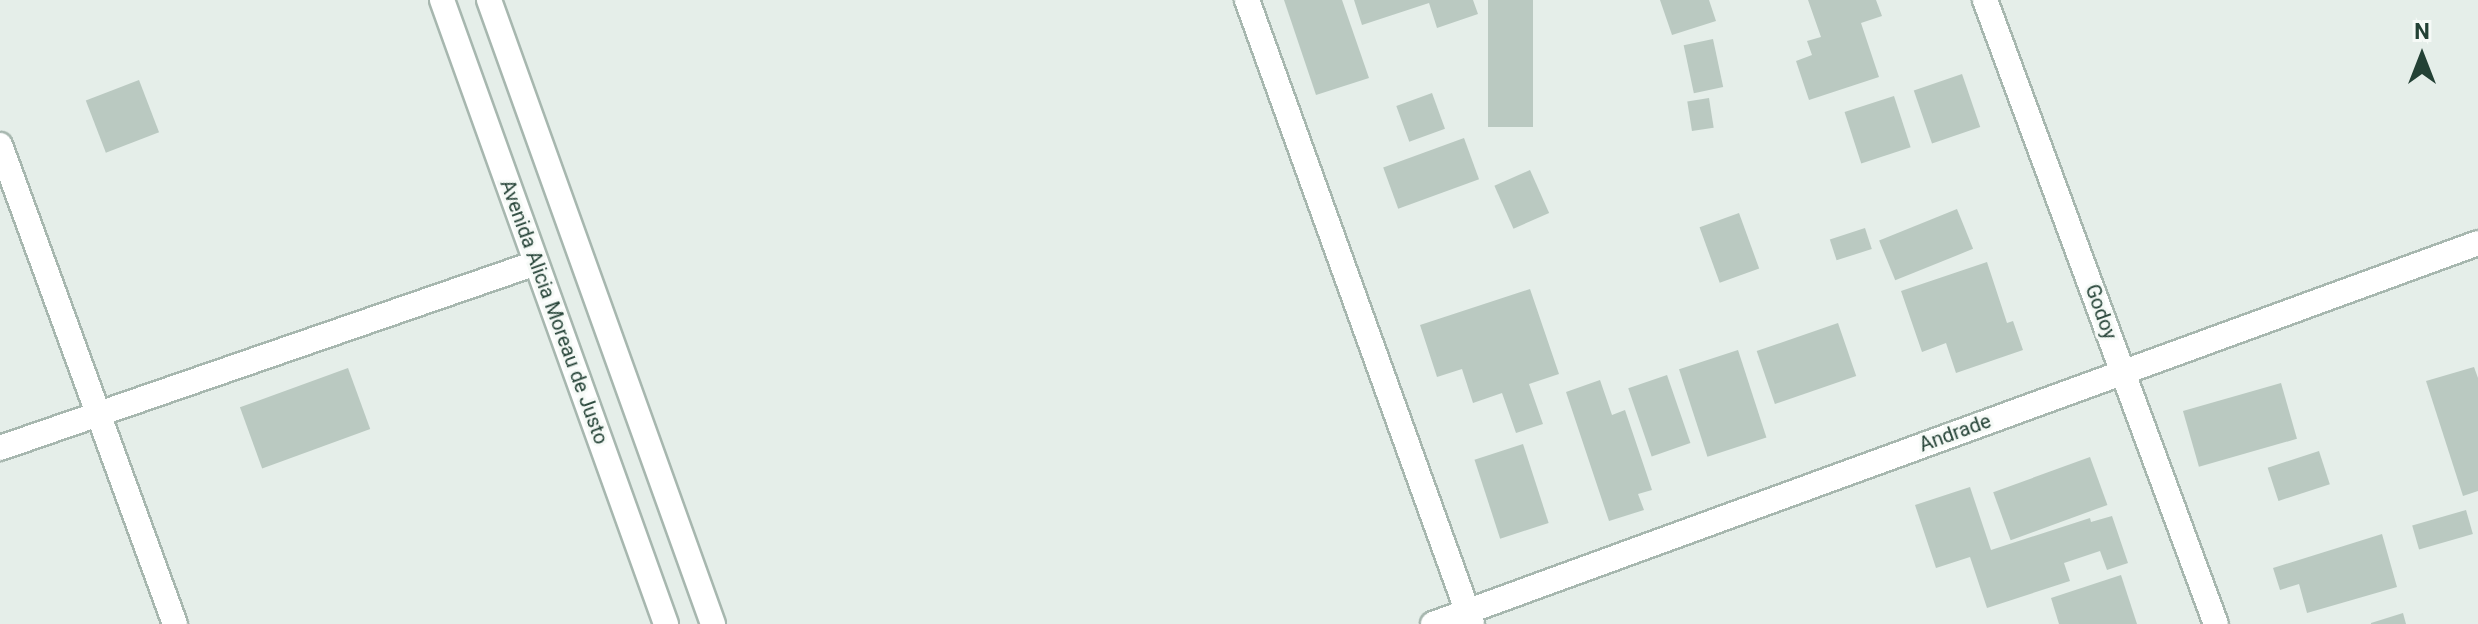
<!DOCTYPE html>
<html>
<head>
<meta charset="utf-8">
<style>
  body { margin:0 }
  #map { position:relative; width:2478px; height:624px; overflow:hidden; background:#e5eee9; font-family:Roboto,sans-serif }
  div>[style] { position:absolute }
  [style*='--x'] { left:calc(var(--x)*1px); top:calc(var(--y)*1px); width:calc(var(--w)*1px); rotate:calc(var(--a)*1deg) }
  .building>* { inset:0; background:#bac9c1; transform-origin:0 0 }
  .roads { filter:drop-shadow(2px 0 #a7b7af) drop-shadow(-2px 0 #a7b7af) drop-shadow(0 2px #a7b7af) drop-shadow(0 -2px #a7b7af) }
  .street>* { height:24px; margin:-12px; padding:0 12px; transform-origin:12px; border-radius:12px; background:#fff }
  .secondary>* { height:24px; margin:-12px; padding:0 12px; transform-origin:12px; border-radius:12px; background:#fff }
  span { translate:-50% -50%; white-space:nowrap; text-align:center; line-height:1.15; -webkit-text-stroke:6px #f6faf7; paint-order:stroke }
  .street-label { font-size:20px; color:#234135 }
  .north { position:absolute; left:2382px; top:16px; width:80px; height:80px; -webkit-text-stroke:6px #f6faf7; paint-order:stroke; rotate:0deg; font-size:22px; font-weight:700; line-height:32px; text-align:center; color:#234135 }
  .north::after { content:''; display:block; margin:auto; width:28px; height:36px; background:#234135; clip-path:polygon(50% 0,100% 100%,50% 72%,0 100%) }
</style>
</head>
<body>
<div id="map">
  <div class="building">
    <i style="clip-path:polygon(1284px 0,1342px 0,1369px 78px,1316px 95px)"></i>
    <i style="clip-path:polygon(1354px 0,1473px 0,1478px 14px,1437px 28px,1429px 3px,1362px 25px)"></i>
    <i style="left:1488px;top:0;width:45px;height:127px"></i>
    <i style="clip-path:polygon(1660px 0,1709px 0,1716px 21px,1672px 35px)"></i>
    <i style="clip-path:polygon(1808px 0,1876px 0,1882px 16px,1861px 23px,1879px 77px,1809px 100px,1796px 61px,1812px 55px,1807px 41px,1821px 37px)"></i>
    <i style="left:1713px;top:39px;width:49px;height:30px;rotate:78deg"></i>
    <i style="left:1962px;top:74px;width:56px;height:51px;rotate:71deg"></i>
    <i style="left:139px;top:80px;width:56px;height:57px;rotate:69deg"></i>
    <i style="left:1432px;top:93px;width:38px;height:38px;rotate:70deg"></i>
    <i style="left:1894px;top:96px;width:54px;height:52px;rotate:72deg"></i>
    <i style="left:1709px;top:98px;width:30px;height:22px;rotate:81deg"></i>
    <i style="left:1464px;top:138px;width:44px;height:86px;rotate:70deg"></i>
    <i style="left:1530px;top:170px;width:47px;height:39px;rotate:66deg"></i>
    <i style="left:1957px;top:209px;width:43px;height:84px;rotate:68deg"></i>
    <i style="left:1739px;top:213px;width:59px;height:42px;rotate:70deg"></i>
    <i style="left:1865px;top:228px;width:22px;height:37px;rotate:72deg"></i>
    <i style="clip-path:polygon(1987px 262px,2007px 323px,2013px 321px,2023px 350px,1956px 373px,1946px 343px,1922px 352px,1901px 291px)"></i>
    <i style="clip-path:polygon(1530px 289px,1559px 374px,1529px 384px,1543px 424px,1516px 433px,1502px 393px,1473px 403px,1462px 369px,1437px 377px,1420px 325px)"></i>
    <i style="left:1838px;top:323px;width:56px;height:86px;rotate:71deg"></i>
    <i style="left:1738px;top:350px;width:92px;height:62px;rotate:72deg"></i>
    <i style="clip-path:polygon(2474px 367px,2478px 378px,2478px 491px,2463px 496px,2426px 381px)"></i>
    <i style="left:348px;top:368px;width:65px;height:115px;rotate:70deg"></i>
    <i style="left:1667px;top:375px;width:72px;height:41px;rotate:71deg"></i>
    <i style="clip-path:polygon(1600px 380px,1612px 415px,1625px 410px,1652px 490px,1638px 494px,1644px 510px,1609px 521px,1566px 392px)"></i>
    <i style="left:2281px;top:383px;width:58px;height:102px;rotate:74deg"></i>
    <i style="left:1523px;top:444px;width:83px;height:51px;rotate:72deg"></i>
    <i style="left:2319px;top:451px;width:35px;height:54px;rotate:72deg"></i>
    <i style="left:2090px;top:457px;width:51px;height:103px;rotate:70deg"></i>
    <i style="clip-path:polygon(1970px 487px,1991px 550px,2090px 518px,2091px 522px,2112px 516px,2128px 563px,2107px 570px,2100px 551px,2064px 563px,2070px 581px,1987px 608px,1970px 557px,1936px 568px,1915px 505px)"></i>
    <i style="left:2466px;top:510px;width:25px;height:56px;rotate:74deg"></i>
    <i style="clip-path:polygon(2382px 534px,2397px 587px,2307px 613px,2299px 584px,2280px 590px,2273px 568px)"></i>
    <i style="clip-path:polygon(2121px 575px,2137px 624px,2059px 624px,2051px 598px)"></i>
    <i style="clip-path:polygon(2403px 613px,2406px 624px,2371px 624px,2371px 623px)"></i>
  </div>
  <div class="roads">
    <div class="street">
      <i style="--x:1247;--y:0;--w:663;--a:70.17"></i>
      <i style="--x:1985;--y:0;--w:665;--a:69.69"></i>
      <i style="--x:0;--y:145;--w:510;--a:69.93"></i>
      <i style="--x:0;--y:448;--w:567;--a:-19.04"></i>
      <i style="--x:1433;--y:624;--w:1112;--a:-20.03"></i>
    </div>
    <div class="secondary">
      <i style="--x:442;--y:0;--w:663;--a:70.25"></i>
      <i style="--x:489;--y:0;--w:663;--a:70.25"></i>
    </div>
  </div>
  <div class="street-label">
    <span style="left:554px;top:312px;rotate:70deg">Avenida Alicia Moreau de Justo</span>
    <span style="left:2101px;top:312px;rotate:70deg">Godoy</span>
    <span style="left:1955px;top:433px;rotate:-20deg">Andrade</span>
  </div>
  <div class="north">N</div>
</div>
</body>
</html>
